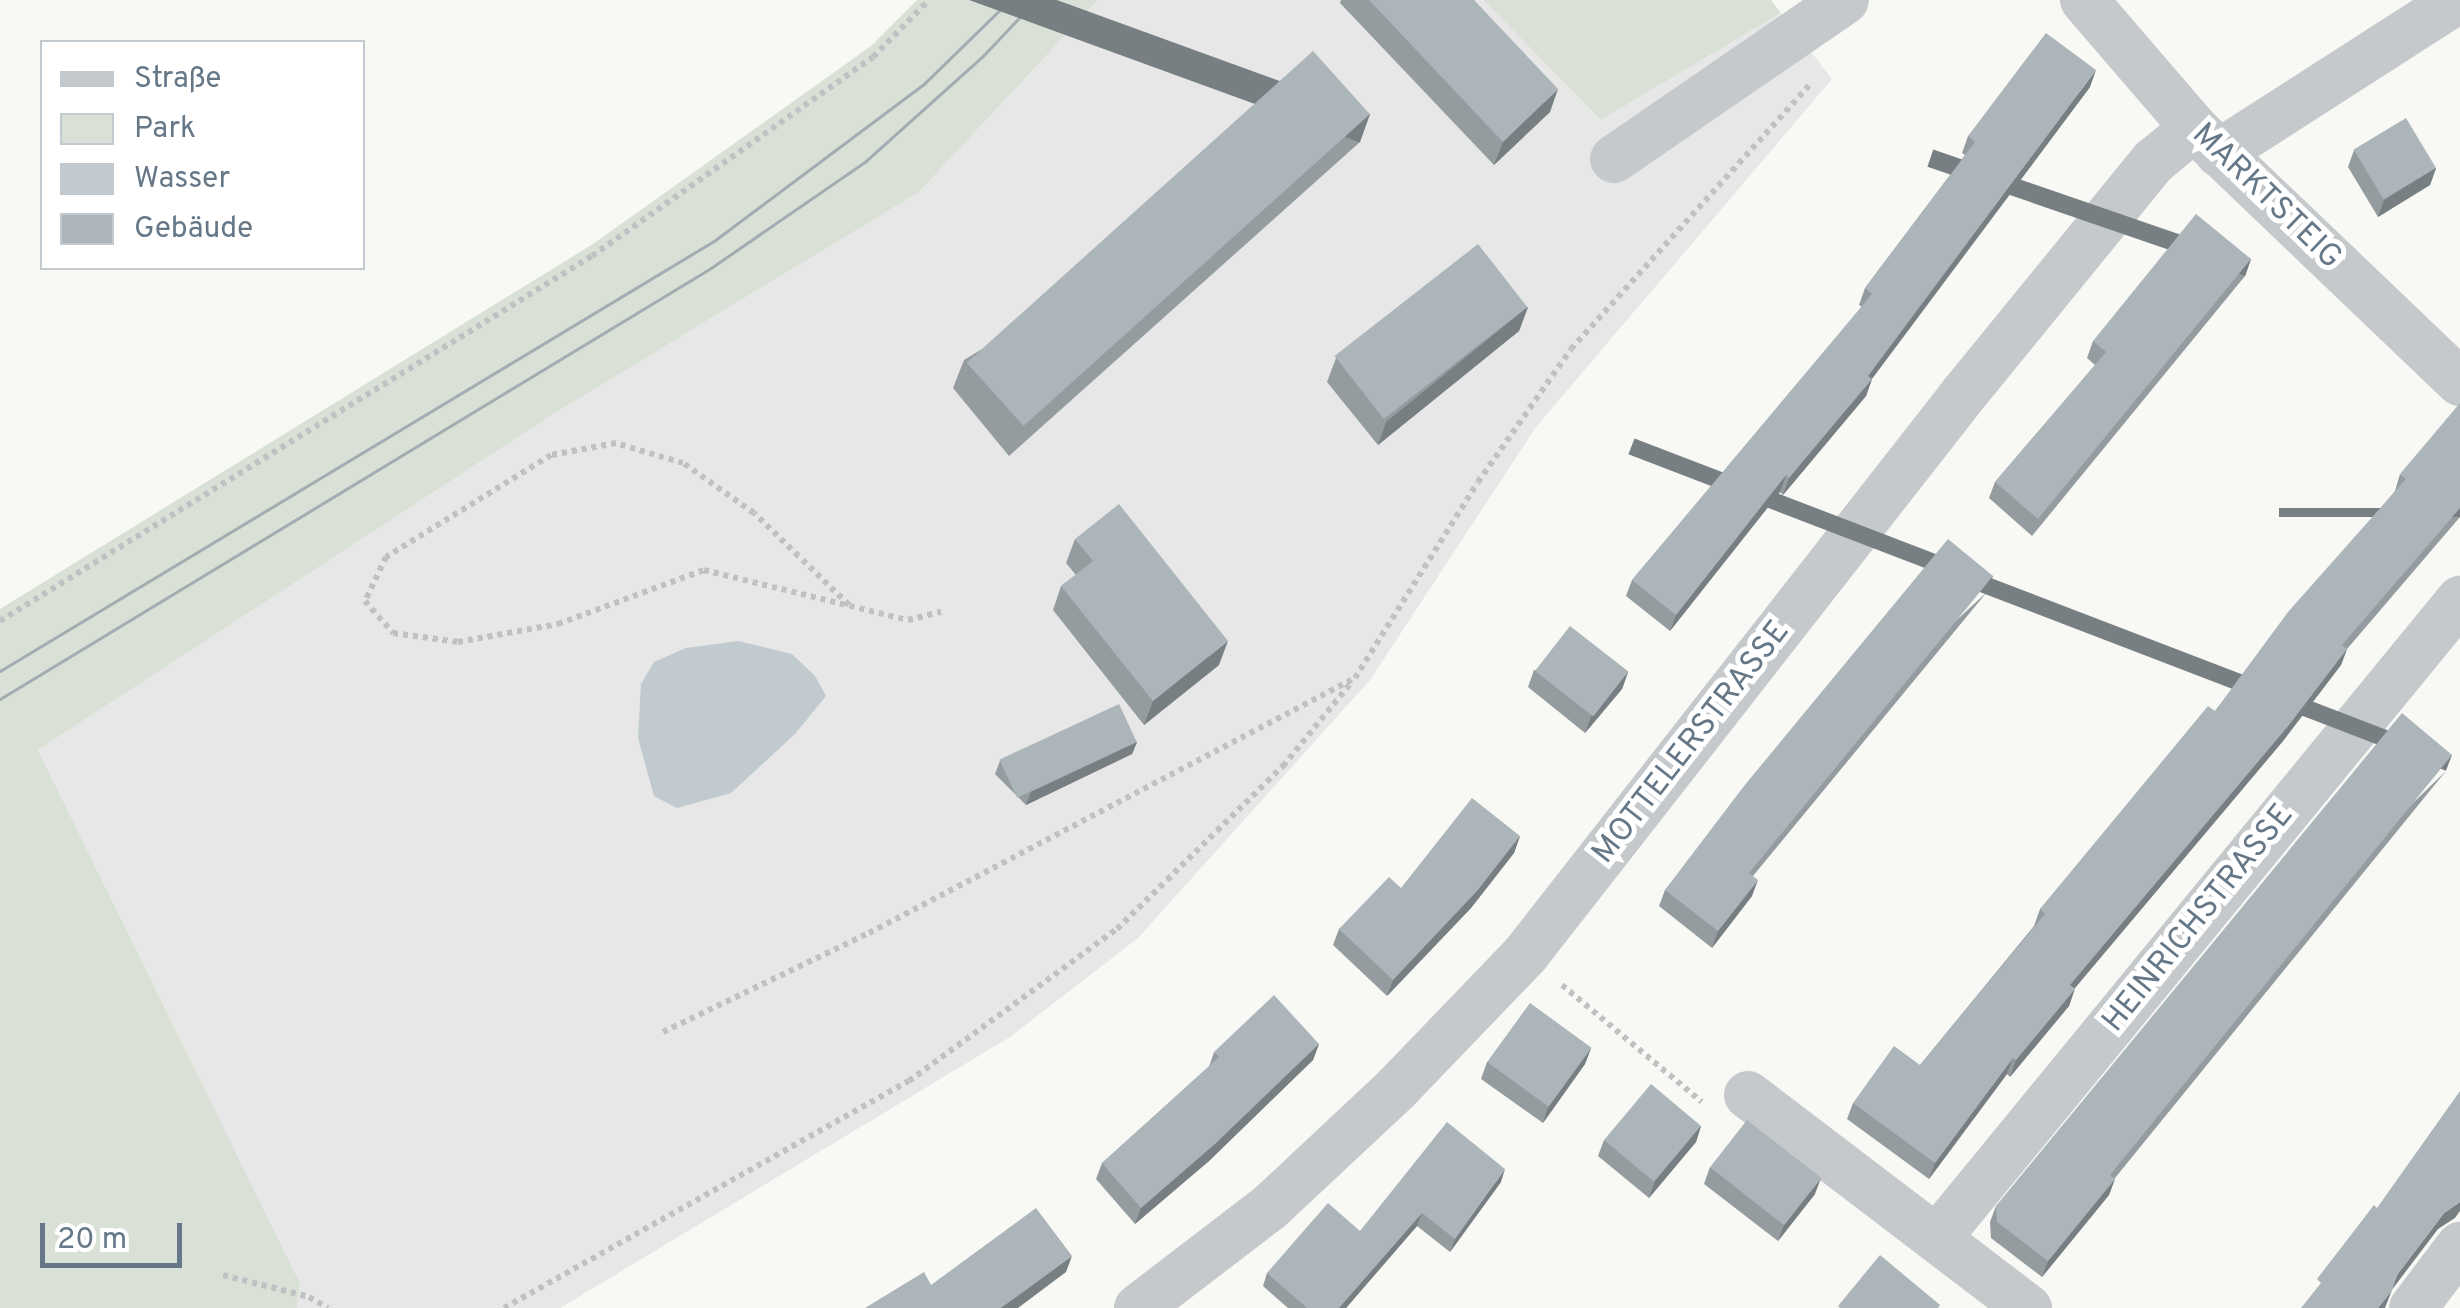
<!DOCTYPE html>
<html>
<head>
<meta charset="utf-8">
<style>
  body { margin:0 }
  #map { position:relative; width:2460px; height:1308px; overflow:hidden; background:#f8f8f5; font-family:Overpass,sans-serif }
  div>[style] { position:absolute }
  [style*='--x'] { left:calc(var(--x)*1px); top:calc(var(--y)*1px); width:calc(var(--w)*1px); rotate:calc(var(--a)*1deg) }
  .built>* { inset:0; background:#e6e7e6 }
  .green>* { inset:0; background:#d9e0d6 }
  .water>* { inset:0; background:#c0cacf }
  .path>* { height:6px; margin-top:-3px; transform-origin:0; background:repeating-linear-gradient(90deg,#bfc1c3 0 5px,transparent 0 10px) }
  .minor>* { height:48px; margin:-24px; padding:0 24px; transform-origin:24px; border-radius:24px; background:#c5c9cc }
  .tram>* { height:2.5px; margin:-1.25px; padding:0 1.25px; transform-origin:1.25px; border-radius:1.25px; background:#a5acb1 }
  .wall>* { inset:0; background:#949ca0 }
  .shaded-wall>* { inset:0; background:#787f82; transform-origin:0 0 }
  .building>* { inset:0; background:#acb5ba; transform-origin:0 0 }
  span { translate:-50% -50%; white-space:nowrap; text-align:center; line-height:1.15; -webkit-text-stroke:10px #fff; paint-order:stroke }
  .street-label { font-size:32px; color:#667887 }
  .legend { position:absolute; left:40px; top:40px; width:325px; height:230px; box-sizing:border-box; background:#fff; border:2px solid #c2c9cf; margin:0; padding:12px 18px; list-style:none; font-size:30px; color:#667887 }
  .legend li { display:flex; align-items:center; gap:20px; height:50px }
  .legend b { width:50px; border:2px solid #c2c9cf }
  .scale { position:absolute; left:40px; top:1223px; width:142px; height:45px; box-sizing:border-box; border:5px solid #667887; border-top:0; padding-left:12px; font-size:30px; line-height:35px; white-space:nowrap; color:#667887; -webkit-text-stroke:8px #fff; paint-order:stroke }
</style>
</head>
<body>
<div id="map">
  <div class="built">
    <i style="clip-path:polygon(1098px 0,1483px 0,1601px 120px,1781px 13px,1832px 79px,1536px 427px,1370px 680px,1138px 938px,1010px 1037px,560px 1308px,297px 1308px,300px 1283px,38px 750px,555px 413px,919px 192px)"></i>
  </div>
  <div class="green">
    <i style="clip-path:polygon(917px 0,1098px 0,919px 192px,555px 413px,38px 750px,300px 1283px,297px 1308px,0 1308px,0 609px,593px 244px,871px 46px)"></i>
    <i style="clip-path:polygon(1483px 0,1771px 0,1781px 13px,1601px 120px)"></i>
  </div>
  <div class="water">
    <i style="clip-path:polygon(738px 641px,792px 654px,815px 676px,826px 696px,795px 734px,731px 793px,677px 808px,654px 796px,638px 738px,641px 684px,654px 662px,686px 648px)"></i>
  </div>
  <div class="path">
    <i style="--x:849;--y:605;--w:132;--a:-135.9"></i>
    <i style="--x:754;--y:513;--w:87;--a:-144.8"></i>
    <i style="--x:683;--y:463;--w:70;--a:-163.4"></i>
    <i style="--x:616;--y:443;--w:66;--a:169.5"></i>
    <i style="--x:551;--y:455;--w:194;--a:148.3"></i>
    <i style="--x:386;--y:557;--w:49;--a:115.5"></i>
    <i style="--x:365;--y:601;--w:43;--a:48.8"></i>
    <i style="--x:393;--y:633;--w:66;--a:7.9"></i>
    <i style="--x:458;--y:642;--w:102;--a:-10.2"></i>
    <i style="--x:558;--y:624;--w:156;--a:-20.3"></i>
    <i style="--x:704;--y:570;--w:210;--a:13.8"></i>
    <i style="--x:908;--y:620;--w:34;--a:-14"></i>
    <i style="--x:0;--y:621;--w:695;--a:-31.66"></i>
    <i style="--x:592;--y:256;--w:344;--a:-35.3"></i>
    <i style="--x:873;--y:57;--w:80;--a:-45.5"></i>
    <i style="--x:1562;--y:985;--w:182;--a:39.9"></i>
    <i style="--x:663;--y:1032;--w:229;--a:-25.7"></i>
    <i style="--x:869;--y:933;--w:549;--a:-27.69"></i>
    <i style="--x:1355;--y:678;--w:231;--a:-57.9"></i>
    <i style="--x:1478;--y:482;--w:162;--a:-55"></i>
    <i style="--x:1571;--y:349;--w:355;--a:-47.9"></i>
    <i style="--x:223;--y:1275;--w:89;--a:14.3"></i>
    <i style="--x:309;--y:1297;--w:22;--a:30"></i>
    <i style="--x:504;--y:1308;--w:464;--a:-29.3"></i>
    <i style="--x:909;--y:1081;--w:258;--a:-36.2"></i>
    <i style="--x:1117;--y:929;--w:233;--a:-44.5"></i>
    <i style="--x:1283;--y:766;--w:107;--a:-50.7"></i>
  </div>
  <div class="minor">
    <i style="--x:2084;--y:0;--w:169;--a:49.3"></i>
    <i style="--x:2194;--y:128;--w:368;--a:43.7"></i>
    <i style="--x:2219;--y:153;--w:283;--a:-32.7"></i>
    <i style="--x:1614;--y:159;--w:280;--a:-34.5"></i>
    <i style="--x:1748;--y:1095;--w:352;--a:37.3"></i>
    <i style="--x:1938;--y:1237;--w:824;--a:-50.67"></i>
    <i style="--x:1138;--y:1308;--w:166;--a:-37.4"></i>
    <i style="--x:1270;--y:1207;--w:174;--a:-43.1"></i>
    <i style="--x:1397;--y:1088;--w:185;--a:-46.1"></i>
    <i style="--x:1525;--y:955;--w:710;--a:-51.98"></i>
    <i style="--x:1962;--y:396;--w:303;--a:-50.8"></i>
    <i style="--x:2154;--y:161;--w:52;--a:-39.5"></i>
    <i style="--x:2413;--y:1308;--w:78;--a:-52.8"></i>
  </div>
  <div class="tram">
    <i style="--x:0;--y:671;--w:833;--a:-31.06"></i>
    <i style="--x:714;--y:241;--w:262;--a:-36.8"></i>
    <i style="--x:924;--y:84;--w:120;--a:-44.3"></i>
    <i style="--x:0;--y:699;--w:831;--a:-31.22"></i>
    <i style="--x:711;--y:268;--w:188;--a:-34.6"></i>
    <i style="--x:866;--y:161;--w:156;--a:-41.9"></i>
    <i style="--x:982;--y:57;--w:79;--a:-46.5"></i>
  </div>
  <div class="wall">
    <i style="clip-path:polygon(1341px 0,1474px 0,1550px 112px,1494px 165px,1340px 3px)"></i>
    <i style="clip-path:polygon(2090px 87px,1872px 379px,1866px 396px,1783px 495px,1780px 492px,1670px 631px,1626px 596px,1632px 580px,1862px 307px,1859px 305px,1865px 288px,1965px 155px,1962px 153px,1968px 136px)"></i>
    <i style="clip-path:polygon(1370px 114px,1360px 142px,1009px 456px,953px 388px,964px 360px)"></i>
    <i style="clip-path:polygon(2354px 150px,2436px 168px,2430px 185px,2378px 217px,2348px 167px)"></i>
    <i style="clip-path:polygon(2251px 259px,2245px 276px,2032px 536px,1989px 498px,1995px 482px,2095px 365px,2087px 358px,2093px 341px)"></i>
    <i style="clip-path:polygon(1528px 307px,1519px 331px,1378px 445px,1327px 382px,1336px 358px)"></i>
    <i style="clip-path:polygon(2400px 474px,2460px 517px,2347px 649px,2341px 665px,2283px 741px,2074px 989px,2069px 1006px,2010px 1077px,2007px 1074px,1929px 1179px,1847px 1119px,1853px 1103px,1920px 1065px,2034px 926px,2040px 909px,2215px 711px,2395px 491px)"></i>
    <i style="clip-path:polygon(1075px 539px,1219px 665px,1144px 725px,1053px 610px,1061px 586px,1076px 575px,1066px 563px)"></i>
    <i style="clip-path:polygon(1987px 592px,1753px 876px,1752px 896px,1712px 948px,1659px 906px,1665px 890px)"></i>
    <i style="clip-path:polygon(1534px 670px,1628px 672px,1622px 689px,1585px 733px,1528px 687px)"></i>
    <i style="clip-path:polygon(1137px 742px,1132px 754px,1026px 805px,995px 774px,1000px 761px)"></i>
    <i style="clip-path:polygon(2446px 771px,2115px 1178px,2109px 1195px,2042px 1277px,1991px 1238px,1990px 1222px,1996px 1206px)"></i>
    <i style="clip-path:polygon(1520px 836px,1514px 853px,1471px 908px,1387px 996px,1333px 945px,1339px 929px,1401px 888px)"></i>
    <i style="clip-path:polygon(1319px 1044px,1313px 1060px,1209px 1161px,1135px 1224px,1096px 1179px,1102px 1163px,1209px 1067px,1214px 1052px)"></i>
    <i style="clip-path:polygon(1591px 1048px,1585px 1064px,1543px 1123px,1481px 1079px,1487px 1062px)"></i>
    <i style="clip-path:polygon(1701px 1126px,1696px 1142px,1649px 1198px,1598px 1156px,1604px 1140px)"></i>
    <i style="clip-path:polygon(1710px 1167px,1815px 1194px,1778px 1241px,1704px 1184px)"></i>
    <i style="clip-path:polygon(1501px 1182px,1450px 1252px,1417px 1226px,1346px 1308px,1288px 1308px,1263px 1286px,1267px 1273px,1360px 1231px)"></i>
  </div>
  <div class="shaded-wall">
    <i style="clip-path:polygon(2096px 70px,2090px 87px,1865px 388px,1872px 379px,1866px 396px,1783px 495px,1789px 478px,1868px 376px)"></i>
    <i style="clip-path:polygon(1558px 89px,1550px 112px,1494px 165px,1503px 142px)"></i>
    <i style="left:1370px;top:114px;width:30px;height:471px;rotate:110deg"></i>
    <i style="clip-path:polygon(2436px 168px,2430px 185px,2378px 217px,2384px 200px)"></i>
    <i style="left:2251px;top:259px;width:18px;height:336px;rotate:109deg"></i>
    <i style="clip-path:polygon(1528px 307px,1519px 331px,1378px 445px,1386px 422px)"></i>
    <i style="clip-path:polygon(1786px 475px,1780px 492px,1670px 631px,1676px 615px)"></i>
    <i style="left:2460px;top:508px;width:9px;height:181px;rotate:90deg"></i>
    <i style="left:1993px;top:576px;width:17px;height:384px;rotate:111deg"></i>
    <i style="clip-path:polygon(1228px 641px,1219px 665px,1144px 725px,1153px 701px)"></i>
    <i style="clip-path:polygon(2347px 649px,2341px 665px,2283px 741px,2064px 1001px,2070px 985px)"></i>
    <i style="clip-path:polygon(1628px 672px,1622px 689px,1585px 733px,1591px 717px)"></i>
    <i style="clip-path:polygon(1137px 742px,1132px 754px,1026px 805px,1031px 792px)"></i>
    <i style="left:2452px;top:755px;width:17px;height:542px;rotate:111deg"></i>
    <i style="clip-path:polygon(1520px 836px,1514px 853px,1471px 908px,1387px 996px,1393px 980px)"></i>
    <i style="clip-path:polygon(1758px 880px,1752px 896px,1712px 948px,1718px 931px)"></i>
    <i style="clip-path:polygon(2075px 989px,2069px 1006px,2010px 1077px,2016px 1060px)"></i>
    <i style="clip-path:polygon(1319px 1044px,1313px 1060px,1209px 1161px,1135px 1224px,1141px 1208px)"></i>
    <i style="clip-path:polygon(1591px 1048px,1585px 1064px,1543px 1123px,1548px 1107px)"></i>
    <i style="clip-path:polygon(2013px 1058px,2007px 1074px,1929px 1179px,1935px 1163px)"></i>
    <i style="clip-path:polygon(1701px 1126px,1696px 1142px,1649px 1198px,1655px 1181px)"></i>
    <i style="clip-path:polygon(1505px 1169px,1501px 1182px,1450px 1252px,1455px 1239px)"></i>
    <i style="clip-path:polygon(1821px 1178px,1815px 1194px,1778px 1241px,1784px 1225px)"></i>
    <i style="clip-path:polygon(2115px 1179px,2109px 1195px,2042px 1277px,2048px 1261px)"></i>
    <i style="clip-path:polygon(2460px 1202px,2460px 1211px,2455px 1218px,2438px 1229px,2391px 1291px,2397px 1275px,2444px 1213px)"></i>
    <i style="clip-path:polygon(1422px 1213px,1417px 1226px,1346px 1308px,1339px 1308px)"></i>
    <i style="clip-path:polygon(1072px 1256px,1066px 1272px,1018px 1308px,1000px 1308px)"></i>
    <i style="clip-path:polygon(2392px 1290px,2385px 1308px,2378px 1308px)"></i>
  </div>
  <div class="building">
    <i style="clip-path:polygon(1369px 0,1474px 0,1558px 89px,1503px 142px)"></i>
    <i style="clip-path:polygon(2046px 33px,2096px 70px,1868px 376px,1872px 379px,1789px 478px,1786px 475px,1676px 615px,1632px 580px,1872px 294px,1865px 288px,1975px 142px,1968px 136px)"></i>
    <i style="left:1313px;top:51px;width:85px;height:466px;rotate:48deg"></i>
    <i style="left:2406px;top:118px;width:58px;height:61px;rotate:59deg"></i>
    <i style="clip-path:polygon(2196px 214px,2251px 259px,2038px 519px,1995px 482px,2106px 352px,2093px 341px)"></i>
    <i style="left:1478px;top:244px;width:80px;height:182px;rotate:52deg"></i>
    <i style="clip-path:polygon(2460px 403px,2460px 508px,2342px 645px,2347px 649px,2289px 725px,2070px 985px,2075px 989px,2016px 1060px,2013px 1058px,1935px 1163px,1853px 1103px,1894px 1046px,1920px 1065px,2045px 914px,2040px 909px,2208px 706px,2215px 711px,2288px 612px,2406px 479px,2400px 474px)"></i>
    <i style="clip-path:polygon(1119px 504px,1228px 641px,1153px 701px,1061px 586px,1093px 561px,1075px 539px)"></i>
    <i style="clip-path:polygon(1948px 539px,1993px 576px,1749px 873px,1758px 880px,1718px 931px,1665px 890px,1744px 786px)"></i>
    <i style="left:1570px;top:626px;width:74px;height:57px;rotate:38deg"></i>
    <i style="left:1119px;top:704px;width:42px;height:132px;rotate:65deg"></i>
    <i style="clip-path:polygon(2402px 713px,2452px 755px,2110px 1175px,2115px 1179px,2048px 1261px,1997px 1222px,1996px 1206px)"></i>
    <i style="clip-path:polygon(1472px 798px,1520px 836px,1477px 891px,1393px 980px,1339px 929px,1389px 877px,1401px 888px)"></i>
    <i style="clip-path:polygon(1274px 995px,1319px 1044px,1215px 1144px,1141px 1208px,1102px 1163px,1219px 1057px,1214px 1052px)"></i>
    <i style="left:1530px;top:1003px;width:76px;height:73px;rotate:36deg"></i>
    <i style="left:1651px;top:1084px;width:65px;height:73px;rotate:40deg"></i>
    <i style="clip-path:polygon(2460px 1091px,2460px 1202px,2444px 1213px,2397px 1275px,2392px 1290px,2378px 1308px,2301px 1308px,2321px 1283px,2317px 1279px,2374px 1205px,2377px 1208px)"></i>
    <i style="left:1747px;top:1120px;width:94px;height:60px;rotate:38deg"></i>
    <i style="clip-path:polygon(1447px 1122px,1505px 1169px,1455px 1239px,1422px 1213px,1339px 1308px,1307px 1308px,1267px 1273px,1328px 1203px,1360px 1231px)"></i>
    <i style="clip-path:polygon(1036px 1208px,1072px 1256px,1008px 1303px,1000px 1308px,865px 1308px,924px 1272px,931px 1285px)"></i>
    <i style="clip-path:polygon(1880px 1255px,1940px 1305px,1938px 1308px,1840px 1308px,1838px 1306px)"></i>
  </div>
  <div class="street-label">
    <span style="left:2266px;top:197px;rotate:44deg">MARKTSTEIG</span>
    <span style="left:1692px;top:743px;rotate:-52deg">MOTTELERSTRASSE</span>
    <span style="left:2199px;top:919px;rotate:-51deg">HEINRICHSTRASSE</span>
  </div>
  <ul class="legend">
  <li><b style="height:12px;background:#c5c9cc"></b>Straße</li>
  <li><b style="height:28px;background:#d9e0d6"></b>Park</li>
  <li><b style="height:28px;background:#c0cacf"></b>Wasser</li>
  <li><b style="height:28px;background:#acb5ba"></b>Gebäude</li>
  </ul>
  <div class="scale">20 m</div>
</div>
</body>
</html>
